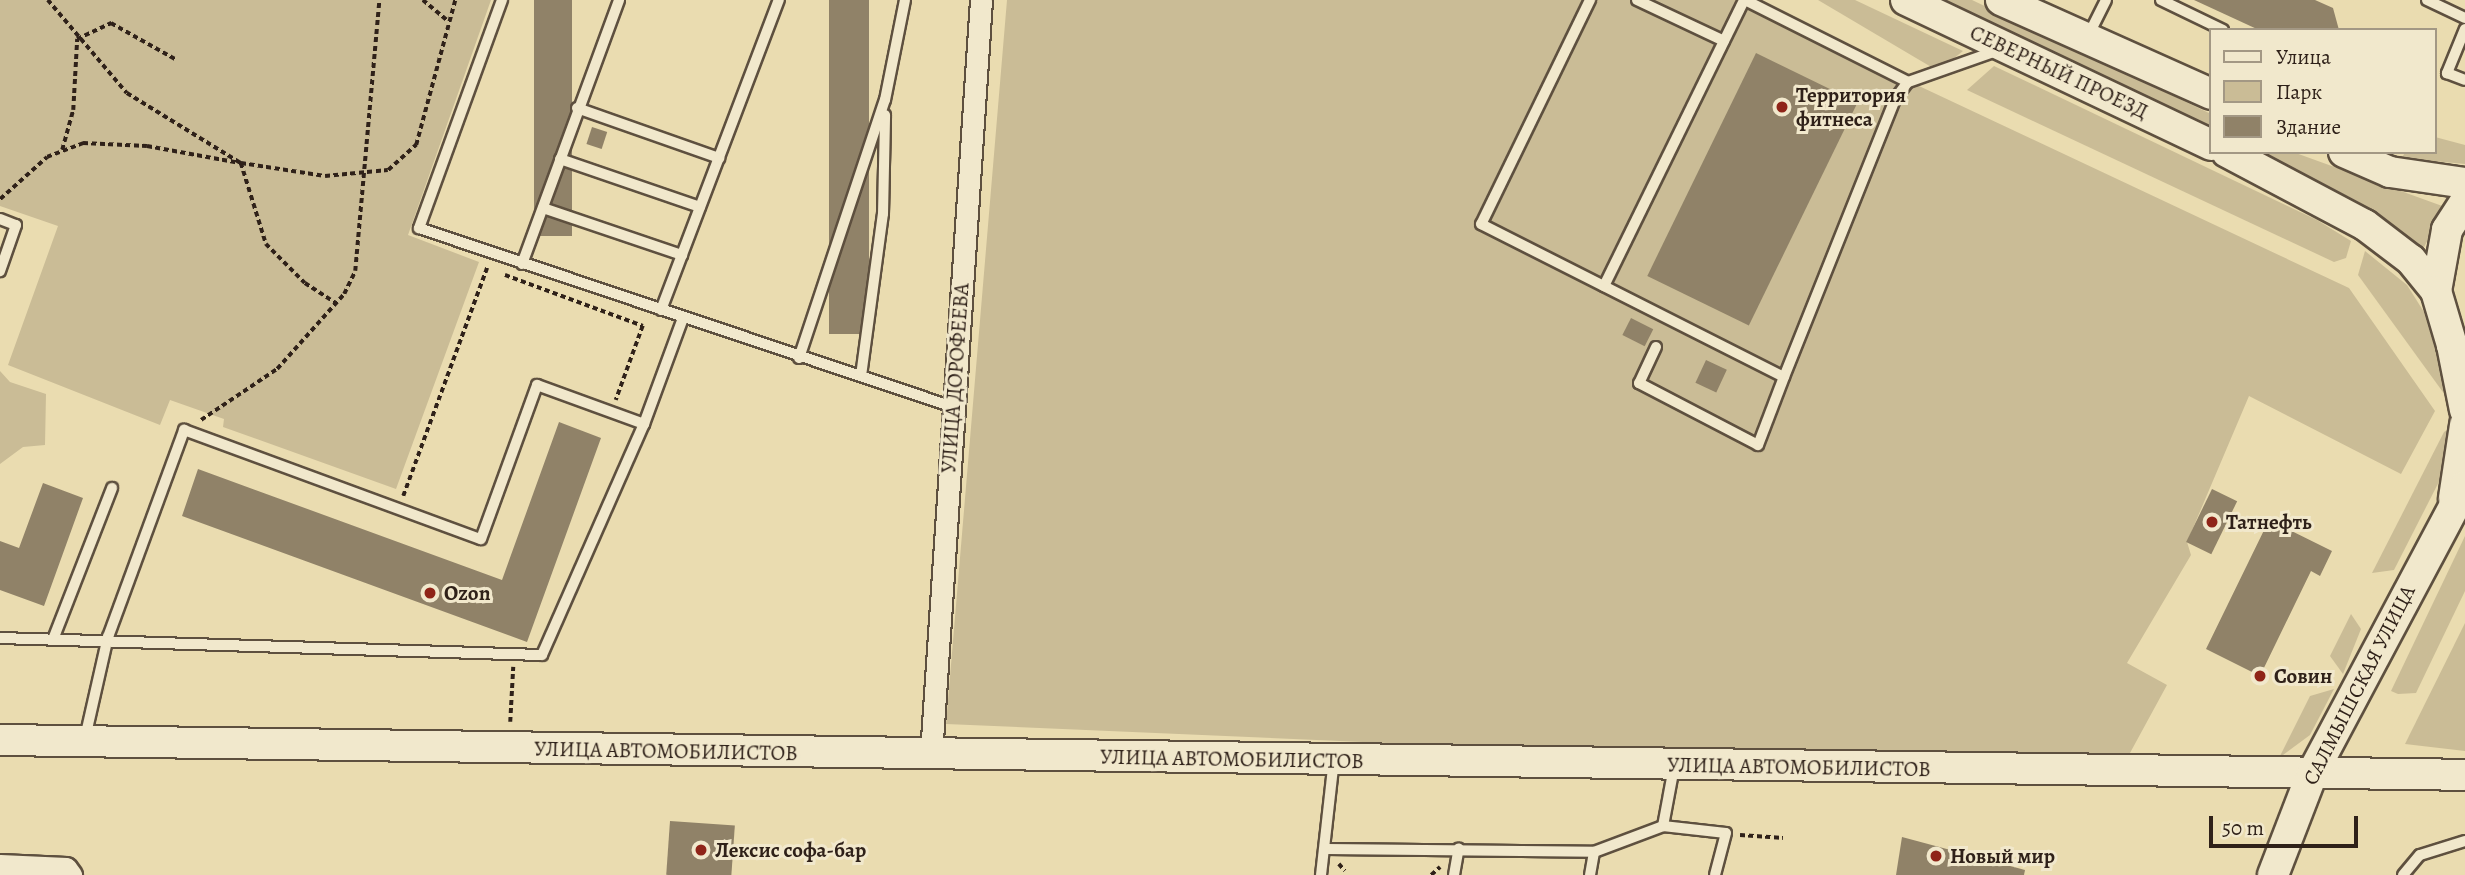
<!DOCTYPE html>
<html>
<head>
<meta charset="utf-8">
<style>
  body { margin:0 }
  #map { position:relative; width:2465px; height:875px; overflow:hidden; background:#eadcb0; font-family:Alegreya,serif }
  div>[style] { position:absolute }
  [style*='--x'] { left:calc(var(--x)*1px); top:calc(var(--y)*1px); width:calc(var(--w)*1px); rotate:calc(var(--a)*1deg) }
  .green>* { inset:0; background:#cabc96 }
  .building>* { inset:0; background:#908268; transform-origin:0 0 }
  .path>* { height:3.5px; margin-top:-1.75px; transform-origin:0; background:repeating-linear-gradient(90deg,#2f2119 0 5px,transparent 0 8.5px) }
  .roads { filter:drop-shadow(2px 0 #5e503f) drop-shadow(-2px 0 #5e503f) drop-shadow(0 2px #5e503f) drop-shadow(0 -2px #5e503f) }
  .lane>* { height:10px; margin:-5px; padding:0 5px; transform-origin:5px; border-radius:5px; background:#f1e8cc }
  .street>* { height:21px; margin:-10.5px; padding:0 10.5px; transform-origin:10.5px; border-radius:10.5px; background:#f1e8cc }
  .secondary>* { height:30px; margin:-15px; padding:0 15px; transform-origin:15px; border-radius:15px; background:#f1e8cc }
  .dots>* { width:19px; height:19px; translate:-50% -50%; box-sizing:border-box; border:4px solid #f1e8cc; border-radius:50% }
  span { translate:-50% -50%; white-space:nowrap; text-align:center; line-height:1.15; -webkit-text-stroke:6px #f1e8cc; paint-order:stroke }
  .street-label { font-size:21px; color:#2f2119 }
  .poi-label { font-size:21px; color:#2f2119; font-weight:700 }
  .left { translate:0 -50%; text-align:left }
  .legend { position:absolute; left:2209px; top:28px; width:228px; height:126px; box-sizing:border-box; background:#f1e8cc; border:2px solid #a39884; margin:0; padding:9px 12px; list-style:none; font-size:21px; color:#2f2119 }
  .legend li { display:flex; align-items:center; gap:14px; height:35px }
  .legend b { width:35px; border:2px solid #a39884 }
  .scale { position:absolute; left:2209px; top:816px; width:149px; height:32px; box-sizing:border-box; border:4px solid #2f2119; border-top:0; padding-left:9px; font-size:21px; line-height:24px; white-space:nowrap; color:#2f2119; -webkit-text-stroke:5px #f1e8cc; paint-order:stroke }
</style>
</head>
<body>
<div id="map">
  <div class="green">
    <i style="clip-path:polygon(0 0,491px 0,408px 235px,479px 262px,396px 489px,223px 427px,224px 419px,170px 400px,160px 425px,8px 365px,58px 226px,0 206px)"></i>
    <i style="clip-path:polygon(1007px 0,1736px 0,2349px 288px,2435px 411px,2401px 474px,2249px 396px,2187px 542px,2191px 555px,2127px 663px,2167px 685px,2124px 764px,1548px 750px,946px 724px)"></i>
    <i style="clip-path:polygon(1818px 0,1855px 0,1963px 51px,1938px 71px)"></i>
    <i style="clip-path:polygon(1941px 0,1972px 0,2211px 114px,2211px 128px)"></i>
    <i style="clip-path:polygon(1994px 66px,2317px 220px,2351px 241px,2346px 258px,2334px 262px,1967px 90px)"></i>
    <i style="clip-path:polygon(2435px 137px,2465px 145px,2465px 164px,2402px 158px,2405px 152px,2435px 152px)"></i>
    <i style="clip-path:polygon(2261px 152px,2293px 152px,2445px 207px,2421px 253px,2359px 202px)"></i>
    <i style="clip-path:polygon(2365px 251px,2407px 285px,2424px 312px,2453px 406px,2358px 275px)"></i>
    <i style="clip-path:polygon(0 371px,10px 382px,46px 394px,45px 445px,23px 447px,0 464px)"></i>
    <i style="clip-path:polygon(2453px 426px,2449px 462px,2394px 570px,2372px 573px,2444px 432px)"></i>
    <i style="clip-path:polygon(2465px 536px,2465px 591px,2416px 693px,2398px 694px,2391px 691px)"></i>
    <i style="clip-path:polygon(2351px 614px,2361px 629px,2343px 674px,2330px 656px)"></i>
    <i style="clip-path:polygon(2465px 623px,2465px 751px,2405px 744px)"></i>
    <i style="clip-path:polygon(2334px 689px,2310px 735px,2279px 758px,2310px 696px)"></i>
  </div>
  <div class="building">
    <i style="left:534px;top:0;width:38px;height:236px"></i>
    <i style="left:829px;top:0;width:40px;height:334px"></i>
    <i style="clip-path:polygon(2194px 0,2315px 0,2333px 8px,2339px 30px,2259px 30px)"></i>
    <i style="left:1756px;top:53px;width:113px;height:248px;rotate:26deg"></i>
    <i style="left:592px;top:127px;width:16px;height:18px;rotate:18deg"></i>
    <i style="left:1631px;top:318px;width:25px;height:19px;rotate:27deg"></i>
    <i style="left:1706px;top:360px;width:23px;height:25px;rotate:25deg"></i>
    <i style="clip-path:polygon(559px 422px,601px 438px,527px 642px,182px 516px,198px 469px,502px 580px)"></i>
    <i style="clip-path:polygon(43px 483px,83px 498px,44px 606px,0 590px,0 541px,19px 548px)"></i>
    <i style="left:2212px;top:489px;width:28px;height:59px;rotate:26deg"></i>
    <i style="clip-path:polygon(2269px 520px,2332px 551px,2320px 576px,2311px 571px,2260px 676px,2206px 649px)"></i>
    <i style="left:670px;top:821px;width:65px;height:54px;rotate:4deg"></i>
    <i style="clip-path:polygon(1902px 837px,2025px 870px,2024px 875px,1896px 875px)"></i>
  </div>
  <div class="path">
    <i style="--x:48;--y:0;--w:122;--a:49.7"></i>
    <i style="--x:127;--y:93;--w:134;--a:31.6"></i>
    <i style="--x:241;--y:163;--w:85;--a:8.8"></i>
    <i style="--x:325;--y:176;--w:63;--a:-5.4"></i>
    <i style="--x:388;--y:170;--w:38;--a:-42"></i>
    <i style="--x:416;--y:145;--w:150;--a:-74.9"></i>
    <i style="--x:423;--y:0;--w:33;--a:40"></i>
    <i style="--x:62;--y:150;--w:41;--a:-74.6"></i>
    <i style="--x:73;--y:110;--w:71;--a:-86.8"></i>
    <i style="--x:77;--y:39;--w:38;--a:-25"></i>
    <i style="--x:111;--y:23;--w:76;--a:29.3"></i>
    <i style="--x:0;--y:199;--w:63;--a:-41.8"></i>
    <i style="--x:47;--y:157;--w:39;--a:-21"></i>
    <i style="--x:83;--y:143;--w:64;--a:2.7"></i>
    <i style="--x:147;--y:146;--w:96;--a:10.3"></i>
    <i style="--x:241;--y:163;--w:85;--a:72.8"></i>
    <i style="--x:266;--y:244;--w:55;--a:45"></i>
    <i style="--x:305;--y:283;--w:37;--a:33"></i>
    <i style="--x:505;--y:275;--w:147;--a:20.3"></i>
    <i style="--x:643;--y:326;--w:79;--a:110"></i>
    <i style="--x:201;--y:420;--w:92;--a:-33.9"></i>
    <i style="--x:277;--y:369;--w:101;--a:-48.2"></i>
    <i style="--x:344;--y:294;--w:25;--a:-64"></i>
    <i style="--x:355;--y:271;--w:272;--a:-84.9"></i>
    <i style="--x:403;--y:496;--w:243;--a:-69.8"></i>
    <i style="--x:510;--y:722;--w:55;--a:-86.9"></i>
    <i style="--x:1740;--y:835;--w:43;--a:4"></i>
    <i style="--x:1339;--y:864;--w:9;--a:49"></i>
    <i style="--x:1431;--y:875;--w:12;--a:-42"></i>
  </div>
  <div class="roads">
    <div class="lane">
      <i style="--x:502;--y:0;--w:243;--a:110"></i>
      <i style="--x:419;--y:228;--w:563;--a:18.53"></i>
      <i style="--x:1590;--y:0;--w:249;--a:115.9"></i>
      <i style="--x:1481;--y:224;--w:339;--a:26.8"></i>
      <i style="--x:1784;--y:377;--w:299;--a:-68.2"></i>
      <i style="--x:1895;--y:99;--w:21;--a:-53"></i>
      <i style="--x:1908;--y:82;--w:93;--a:-19.4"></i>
      <i style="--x:1637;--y:0;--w:96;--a:25.2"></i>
      <i style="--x:1745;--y:0;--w:182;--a:26.7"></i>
      <i style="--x:2161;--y:0;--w:69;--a:25.8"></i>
      <i style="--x:2427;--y:0;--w:42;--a:25.3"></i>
      <i style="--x:2465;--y:29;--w:48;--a:112.2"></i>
      <i style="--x:2447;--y:73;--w:19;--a:21"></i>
      <i style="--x:2088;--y:36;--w:40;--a:-63.4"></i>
      <i style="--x:577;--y:108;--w:151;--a:19.4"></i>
      <i style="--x:560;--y:159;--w:148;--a:18.9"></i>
      <i style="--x:543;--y:208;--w:147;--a:18.7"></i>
      <i style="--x:0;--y:219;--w:17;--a:21"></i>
      <i style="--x:16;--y:225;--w:49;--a:109.2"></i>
      <i style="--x:522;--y:264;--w:281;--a:-69.8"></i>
      <i style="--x:1604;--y:286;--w:318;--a:-63.9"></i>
      <i style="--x:661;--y:310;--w:332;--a:-69.2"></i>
      <i style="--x:1656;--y:347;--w:40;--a:115"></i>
      <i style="--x:1639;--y:383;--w:134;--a:27.5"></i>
      <i style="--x:1758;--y:445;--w:73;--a:-69.1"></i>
      <i style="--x:799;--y:358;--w:272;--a:-71.6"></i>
      <i style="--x:885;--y:100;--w:102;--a:-78.7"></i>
      <i style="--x:861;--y:376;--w:163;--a:-82.3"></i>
      <i style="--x:883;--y:214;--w:99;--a:-88.8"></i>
      <i style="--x:54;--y:637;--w:160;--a:-68.7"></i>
      <i style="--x:0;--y:638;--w:542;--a:1.8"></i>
      <i style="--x:542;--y:655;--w:253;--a:-66.2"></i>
      <i style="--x:85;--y:738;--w:104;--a:-77.2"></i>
      <i style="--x:108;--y:637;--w:221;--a:-69.8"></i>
      <i style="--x:184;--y:430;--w:316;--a:20.2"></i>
      <i style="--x:481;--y:539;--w:164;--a:-70"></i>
      <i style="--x:537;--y:385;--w:114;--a:20"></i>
      <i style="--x:644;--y:424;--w:113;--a:-69.8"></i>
      <i style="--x:1663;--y:826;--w:60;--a:-79.4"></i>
      <i style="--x:1327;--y:849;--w:267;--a:0.6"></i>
      <i style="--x:1594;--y:852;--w:74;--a:-20.6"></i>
      <i style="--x:1663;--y:826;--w:63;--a:6.3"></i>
      <i style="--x:1726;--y:833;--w:43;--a:104.7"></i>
      <i style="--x:1321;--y:875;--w:116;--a:-83.6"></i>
      <i style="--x:1454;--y:875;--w:27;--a:-80"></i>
      <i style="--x:1590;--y:875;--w:23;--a:-80"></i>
      <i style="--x:2403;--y:875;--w:26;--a:-50"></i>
      <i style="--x:2420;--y:855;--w:47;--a:-17.3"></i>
    </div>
    <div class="street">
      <i style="--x:931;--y:755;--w:757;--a:-86.21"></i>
      <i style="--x:0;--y:865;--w:66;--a:2.6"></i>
      <i style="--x:66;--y:868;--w:9;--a:54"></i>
    </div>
    <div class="secondary">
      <i style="--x:1906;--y:0;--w:338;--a:25.4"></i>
      <i style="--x:2001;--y:0;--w:230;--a:24.1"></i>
      <i style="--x:2227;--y:152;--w:156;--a:27.9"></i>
      <i style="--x:2365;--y:225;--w:58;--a:37.3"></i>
      <i style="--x:2411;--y:260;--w:40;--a:51"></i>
      <i style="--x:2344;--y:152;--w:50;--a:23.5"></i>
      <i style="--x:2390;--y:172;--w:76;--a:8.3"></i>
      <i style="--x:2465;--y:202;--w:33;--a:123"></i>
      <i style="--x:2447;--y:230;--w:62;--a:100.2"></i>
      <i style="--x:2436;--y:291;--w:56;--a:73.5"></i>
      <i style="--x:2452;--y:345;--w:20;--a:49"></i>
      <i style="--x:2452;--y:345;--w:66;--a:78.7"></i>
      <i style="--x:2454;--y:498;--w:74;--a:-81.4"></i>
      <i style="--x:0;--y:740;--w:2465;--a:0.81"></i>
      <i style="--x:2273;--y:875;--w:108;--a:-68.9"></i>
      <i style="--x:2312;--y:774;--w:326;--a:-62"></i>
    </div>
  </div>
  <div class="dots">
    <i style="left:1782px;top:107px;background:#8f2418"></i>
    <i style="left:2212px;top:522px;background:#8f2418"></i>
    <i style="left:430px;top:593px;background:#8f2418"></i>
    <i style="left:2260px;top:676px;background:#8f2418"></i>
    <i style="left:701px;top:850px;background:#8f2418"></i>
    <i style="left:1936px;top:856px;background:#8f2418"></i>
  </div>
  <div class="street-label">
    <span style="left:2059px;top:72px;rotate:25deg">СЕВЕРНЫЙ ПРОЕЗД</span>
    <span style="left:955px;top:378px;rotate:-86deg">УЛИЦА ДОРОФЕЕВА</span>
    <span style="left:2359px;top:685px;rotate:-63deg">САЛМЫШСКАЯ УЛИЦА</span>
    <span style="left:666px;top:751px;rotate:1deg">УЛИЦА АВТОМОБИЛИСТОВ</span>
    <span style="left:1232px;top:759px;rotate:1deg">УЛИЦА АВТОМОБИЛИСТОВ</span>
    <span style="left:1799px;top:767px;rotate:1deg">УЛИЦА АВТОМОБИЛИСТОВ</span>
  </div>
  <div class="poi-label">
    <span class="left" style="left:1796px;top:107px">Территория<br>фитнеса</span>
    <span class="left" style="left:2226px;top:522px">Татнефть</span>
    <span class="left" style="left:444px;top:593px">Ozon</span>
    <span class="left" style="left:2274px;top:676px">Совин</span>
    <span class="left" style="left:715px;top:850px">Лексис софа-бар</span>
    <span class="left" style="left:1950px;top:856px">Новый мир</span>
  </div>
  <ul class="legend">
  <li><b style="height:9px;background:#f1e8cc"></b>Улица</li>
  <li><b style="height:19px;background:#cabc96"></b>Парк</li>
  <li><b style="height:19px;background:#908268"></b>Здание</li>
  </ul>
  <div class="scale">50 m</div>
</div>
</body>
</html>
